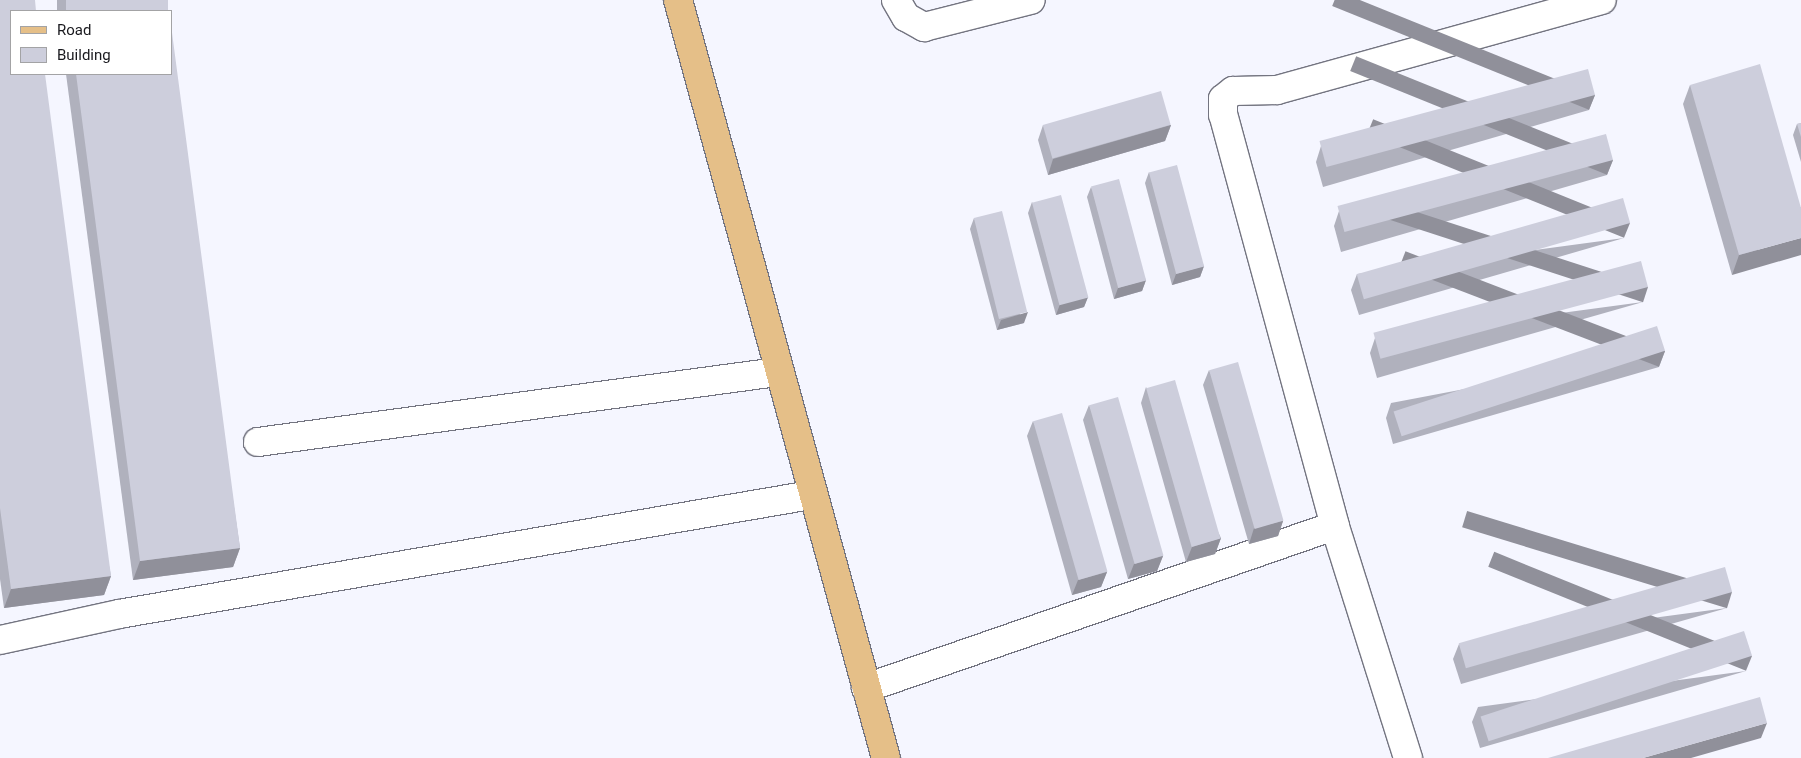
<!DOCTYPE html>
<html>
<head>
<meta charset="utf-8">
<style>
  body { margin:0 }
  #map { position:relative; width:1801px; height:758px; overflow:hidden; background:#f5f6ff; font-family:Roboto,sans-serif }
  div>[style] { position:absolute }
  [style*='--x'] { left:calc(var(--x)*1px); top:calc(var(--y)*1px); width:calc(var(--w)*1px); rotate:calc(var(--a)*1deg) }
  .roads { filter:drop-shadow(1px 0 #737480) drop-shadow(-1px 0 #737480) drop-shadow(0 1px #737480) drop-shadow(0 -1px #737480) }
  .minor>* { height:28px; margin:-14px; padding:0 14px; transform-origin:14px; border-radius:14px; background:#fff }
  .major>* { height:28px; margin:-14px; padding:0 14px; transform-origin:14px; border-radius:14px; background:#e5bf88 }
  .wall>* { inset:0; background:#b0b1bd; transform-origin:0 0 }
  .shaded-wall>* { inset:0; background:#90909a; transform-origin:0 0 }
  .building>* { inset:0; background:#cdcedc; transform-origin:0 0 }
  span { translate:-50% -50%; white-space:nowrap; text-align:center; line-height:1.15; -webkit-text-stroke:4px #fff; paint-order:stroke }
  .legend { position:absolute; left:10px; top:10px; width:162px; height:65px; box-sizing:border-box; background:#fff; border:1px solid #a3a3a5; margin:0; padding:6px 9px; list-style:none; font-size:15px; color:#19191e }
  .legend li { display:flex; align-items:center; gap:10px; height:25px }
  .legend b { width:25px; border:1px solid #a3a3a5 }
</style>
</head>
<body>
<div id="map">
  <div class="roads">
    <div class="minor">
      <i style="--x:896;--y:0;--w:20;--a:60"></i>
      <i style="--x:906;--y:17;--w:21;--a:29"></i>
      <i style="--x:924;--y:27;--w:110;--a:-14.2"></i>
      <i style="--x:258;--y:442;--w:524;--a:-7.68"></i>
      <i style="--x:0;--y:640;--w:122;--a:-12.3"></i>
      <i style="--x:119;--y:614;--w:702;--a:-9.76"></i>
      <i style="--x:866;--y:688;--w:496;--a:-19.1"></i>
      <i style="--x:1408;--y:758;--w:243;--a:-107.5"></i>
      <i style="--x:1335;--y:526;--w:426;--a:-105.2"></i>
      <i style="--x:1223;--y:115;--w:16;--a:-90"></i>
      <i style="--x:1223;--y:99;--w:13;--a:-39"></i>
      <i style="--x:1233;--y:91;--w:44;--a:-1.3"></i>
      <i style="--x:1277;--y:90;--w:337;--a:-15.5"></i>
    </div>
    <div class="major">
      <i style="--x:678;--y:0;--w:786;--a:74.66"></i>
    </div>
  </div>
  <div class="wall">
    <i style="clip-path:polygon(0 0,111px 576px,104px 595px,4px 608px,0 579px)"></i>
    <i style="left:57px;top:0;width:111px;height:11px"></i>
    <i style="clip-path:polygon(66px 74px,171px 74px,240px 548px,233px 567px,133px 580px)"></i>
    <i style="clip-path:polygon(1690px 85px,1801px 208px,1732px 275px,1683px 104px)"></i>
    <i style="clip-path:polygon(1595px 95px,1589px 110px,1323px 187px,1316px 162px,1321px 146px)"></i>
    <i style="clip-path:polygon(1801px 123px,1801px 162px,1793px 135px,1797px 124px)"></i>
    <i style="clip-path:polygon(1043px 125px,1171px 125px,1165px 141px,1048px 175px,1038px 140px)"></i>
    <i style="clip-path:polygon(1613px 160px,1607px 175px,1341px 252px,1334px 226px,1339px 211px)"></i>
    <i style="clip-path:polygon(1149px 172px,1204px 266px,1200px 277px,1172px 285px,1145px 183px)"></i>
    <i style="clip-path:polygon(1091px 187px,1146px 280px,1142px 291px,1114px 299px,1087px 197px)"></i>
    <i style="clip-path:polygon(1032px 202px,1088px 297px,1084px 307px,1056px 315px,1028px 213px)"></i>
    <i style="clip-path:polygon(974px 218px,1024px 323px,997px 330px,970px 229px)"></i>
    <i style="clip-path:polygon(1624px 238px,1359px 315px,1351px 290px,1357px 274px)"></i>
    <i style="clip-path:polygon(1643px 302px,1377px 378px,1370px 353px,1375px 338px)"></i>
    <i style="clip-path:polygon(1665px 351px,1659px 367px,1393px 444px,1386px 418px,1391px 403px)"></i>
    <i style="clip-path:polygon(1209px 370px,1283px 521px,1278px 536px,1249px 544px,1203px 385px)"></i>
    <i style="clip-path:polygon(1146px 387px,1221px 538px,1215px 554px,1186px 562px,1141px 403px)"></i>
    <i style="clip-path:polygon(1089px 405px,1163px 556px,1157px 571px,1128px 579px,1083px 420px)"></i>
    <i style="clip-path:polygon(1033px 421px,1107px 572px,1101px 587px,1072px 595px,1027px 436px)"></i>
    <i style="clip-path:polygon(1727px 608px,1461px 684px,1453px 659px,1459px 644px)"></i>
    <i style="clip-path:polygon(1746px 671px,1480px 748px,1472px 722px,1478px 707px)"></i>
  </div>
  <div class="shaded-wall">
    <i style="left:1595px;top:95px;width:16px;height:277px;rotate:112deg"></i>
    <i style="clip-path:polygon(1171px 125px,1165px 141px,1048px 175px,1053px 159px)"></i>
    <i style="left:1613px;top:160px;width:16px;height:277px;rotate:112deg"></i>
    <i style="left:1630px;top:223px;width:16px;height:277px;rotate:112deg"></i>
    <i style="clip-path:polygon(1801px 238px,1801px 255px,1732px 275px,1739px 255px)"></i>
    <i style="clip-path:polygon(1204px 266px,1200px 277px,1172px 285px,1176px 274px)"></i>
    <i style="clip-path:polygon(1146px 280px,1142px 291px,1114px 299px,1118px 288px)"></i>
    <i style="left:1648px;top:287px;width:16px;height:277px;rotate:108deg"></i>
    <i style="clip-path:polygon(1088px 297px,1084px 307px,1056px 315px,1060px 304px)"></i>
    <i style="clip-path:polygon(1028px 312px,1024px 323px,997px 330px,1001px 320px)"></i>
    <i style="left:1665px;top:351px;width:17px;height:278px;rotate:111deg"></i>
    <i style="clip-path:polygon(1283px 521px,1278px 536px,1249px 544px,1254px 528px)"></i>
    <i style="clip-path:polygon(1221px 538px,1215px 554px,1186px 562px,1192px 547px)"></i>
    <i style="clip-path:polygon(240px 548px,233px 567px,133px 580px,140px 561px)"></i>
    <i style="clip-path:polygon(1163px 556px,1157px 571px,1128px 579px,1134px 564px)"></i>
    <i style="clip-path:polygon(1107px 572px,1101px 587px,1072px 595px,1078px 580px)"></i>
    <i style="clip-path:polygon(111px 576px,104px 595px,4px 608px,11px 589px)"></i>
    <i style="left:1732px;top:592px;width:17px;height:277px;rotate:107deg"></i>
    <i style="left:1752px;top:656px;width:16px;height:278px;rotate:112deg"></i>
    <i style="clip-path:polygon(1767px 723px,1761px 738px,1691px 758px,1643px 758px)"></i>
  </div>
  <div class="building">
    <i style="clip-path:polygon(0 0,35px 0,36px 11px,11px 11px,11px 74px,45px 74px,111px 576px,11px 589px,0 508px)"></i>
    <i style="left:66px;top:0;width:102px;height:11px"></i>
    <i style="clip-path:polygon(171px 25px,240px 548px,140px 561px,76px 74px,171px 74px)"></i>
    <i style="clip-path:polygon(1760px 64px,1801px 208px,1801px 238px,1739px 255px,1690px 85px)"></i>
    <i style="left:1588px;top:69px;width:27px;height:278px;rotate:75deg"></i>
    <i style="left:1161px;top:91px;width:35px;height:123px;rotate:74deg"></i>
    <i style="clip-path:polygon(1801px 123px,1801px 137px,1797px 124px)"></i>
    <i style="left:1606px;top:134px;width:27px;height:278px;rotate:75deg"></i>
    <i style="left:1177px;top:165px;width:105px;height:29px;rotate:75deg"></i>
    <i style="left:1119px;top:179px;width:105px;height:29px;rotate:75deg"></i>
    <i style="left:1061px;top:195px;width:106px;height:30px;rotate:75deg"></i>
    <i style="left:1623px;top:198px;width:26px;height:277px;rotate:74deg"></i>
    <i style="left:1002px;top:211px;width:104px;height:29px;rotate:76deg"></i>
    <i style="left:1641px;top:261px;width:27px;height:277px;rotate:75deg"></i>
    <i style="left:1657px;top:326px;width:26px;height:277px;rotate:72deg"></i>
    <i style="left:1238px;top:362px;width:165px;height:30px;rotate:74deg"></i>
    <i style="left:1175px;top:380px;width:165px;height:30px;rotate:74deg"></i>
    <i style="left:1118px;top:397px;width:165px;height:30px;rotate:74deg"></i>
    <i style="left:1062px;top:413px;width:165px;height:30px;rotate:74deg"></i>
    <i style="left:1725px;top:567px;width:26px;height:277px;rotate:74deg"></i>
    <i style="left:1744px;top:631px;width:26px;height:277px;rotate:72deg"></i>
    <i style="clip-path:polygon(1760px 697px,1767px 723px,1643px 758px,1548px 758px)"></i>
  </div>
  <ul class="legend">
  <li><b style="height:6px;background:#e5bf88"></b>Road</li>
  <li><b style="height:14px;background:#cdcedc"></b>Building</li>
  </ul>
</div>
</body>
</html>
